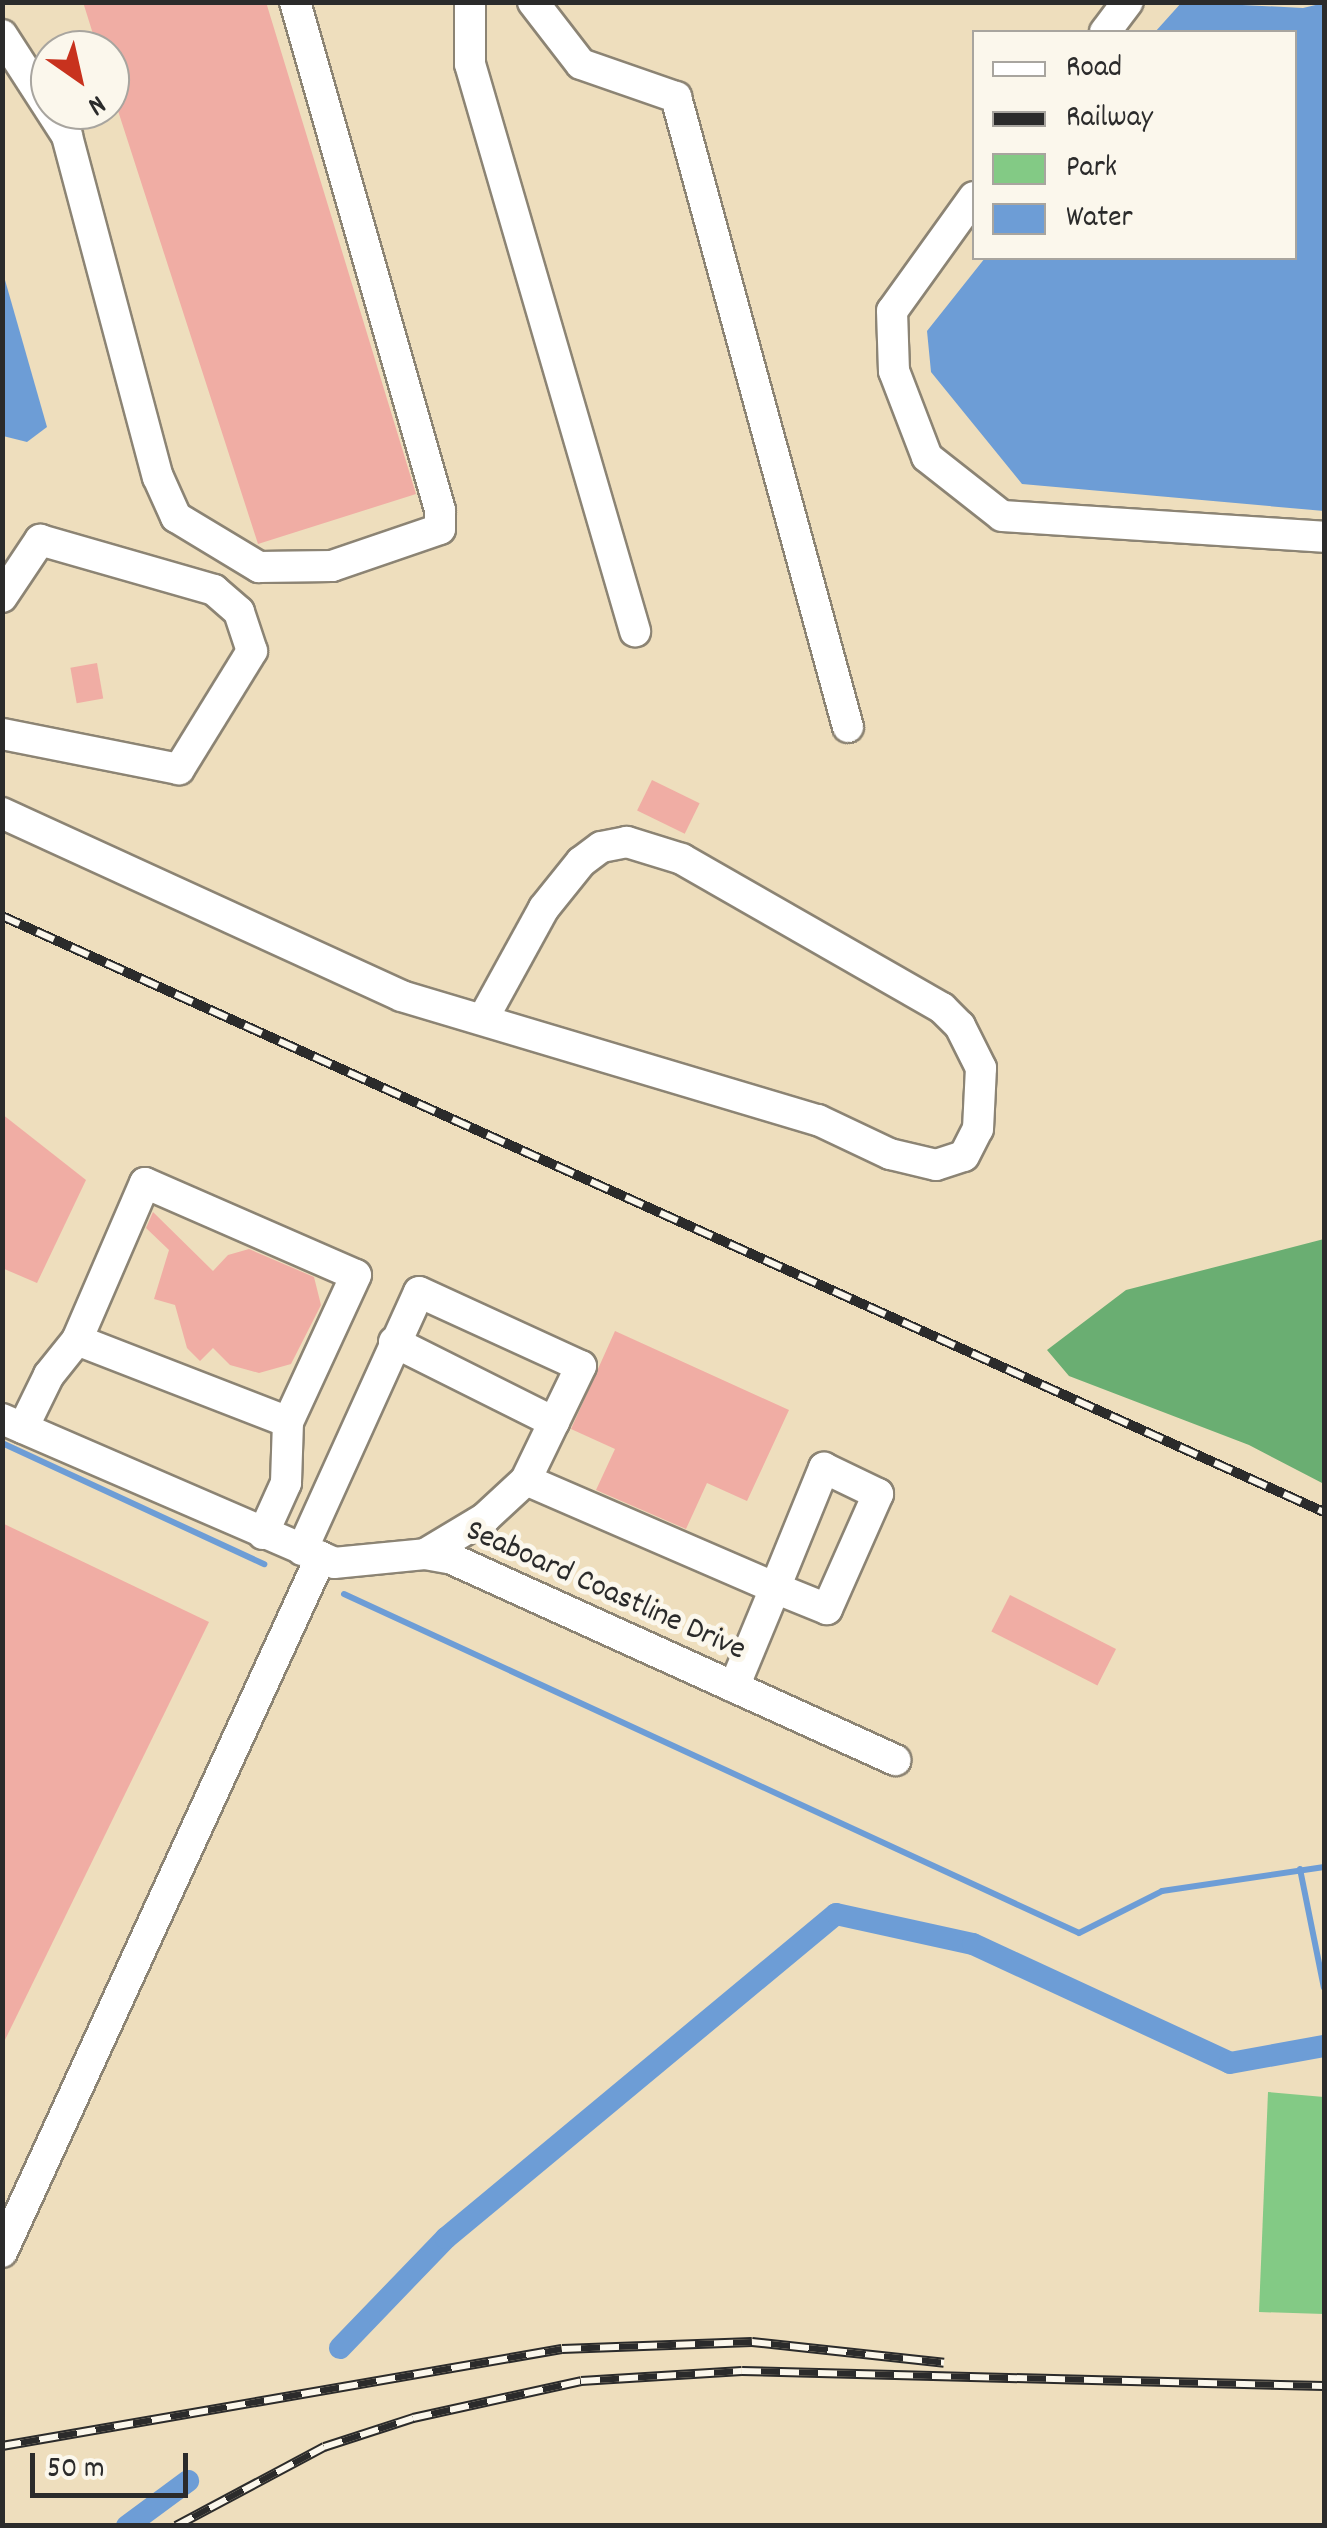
<!DOCTYPE html>
<html>
<head>
<meta charset="utf-8">
<style>
  body { margin:0 }
  #map { position:relative; width:1327px; height:2528px; overflow:hidden; background:#eedebd; font-family:Dekko,sans-serif }
  div>[style] { position:absolute }
  [style*='--x'] { left:calc(var(--x)*1px); top:calc(var(--y)*1px); width:calc(var(--w)*1px); rotate:calc(var(--a)*1deg) }
  .green>* { inset:0; background:#83ca85 }
  .forest>* { inset:0; background:#6aae72 }
  .water>* { inset:0; background:#6d9dd6 }
  .stream>* { height:6px; margin:-3px; padding:0 3px; transform-origin:3px; border-radius:3px; background:#6d9dd6 }
  .canal>* { height:22px; margin:-11px; padding:0 11px; transform-origin:11px; border-radius:11px; background:#6d9dd6 }
  .building>* { inset:0; background:#f0ada4; transform-origin:0 0 }
  .roads { filter:drop-shadow(2px 0 #8c8474) drop-shadow(-2px 0 #8c8474) drop-shadow(0 2px #8c8474) drop-shadow(0 -2px #8c8474) }
  .minor>* { height:30px; margin:-15px; padding:0 15px; transform-origin:15px; border-radius:15px; background:#fff }
  .rail>* { height:10px; margin-top:-5px; transform-origin:0; background:repeating-linear-gradient(90deg,#fbf7ec 0 19px,#2b2b2b 0 38px); box-sizing:border-box; border-block:2px solid #2b2b2b }
  span { translate:-50% -50%; white-space:nowrap; text-align:center; line-height:1.15; -webkit-text-stroke:10px #fbf7ec; paint-order:stroke }
  .street-label { font-size:32px; color:#2b2b2b }
  .frame { position:absolute; inset:0; border:5px solid #2b2b2b; pointer-events:none }
  .legend { position:absolute; left:972px; top:30px; width:325px; height:230px; box-sizing:border-box; background:#fbf7ec; border:2px solid #a8a59f; margin:0; padding:12px 18px; list-style:none; font-size:30px; color:#2b2b2b }
  .legend li { display:flex; align-items:center; gap:20px; height:50px }
  .legend b { width:50px; border:2px solid #a8a59f }
  .north { position:absolute; left:30px; top:30px; width:100px; height:100px; box-sizing:border-box; background:#fbf7ec; border:2px solid #a8a59f; border-radius:50%; rotate:146deg; font-size:28px; font-weight:700; line-height:40px; text-align:center; color:#2b2b2b }
  .north::after { content:''; display:block; margin:auto; width:35px; height:45px; background:#c8321e; clip-path:polygon(50% 0,100% 100%,50% 72%,0 100%) }
  .scale { position:absolute; left:30px; top:2453px; width:158px; height:45px; box-sizing:border-box; border:5px solid #2b2b2b; border-top:0; padding-left:12px; font-size:30px; line-height:35px; white-space:nowrap; color:#2b2b2b; -webkit-text-stroke:8px #fbf7ec; paint-order:stroke }
</style>
</head>
<body>
<div id="map">
  <div class="green">
    <i style="clip-path:polygon(1268px 2092px,1324px 2097px,1324px 2314px,1259px 2312px)"></i>
  </div>
  <div class="forest">
    <i style="clip-path:polygon(1324px 1239px,1324px 1484px,1249px 1445px,1069px 1376px,1047px 1350px,1126px 1290px)"></i>
  </div>
  <div class="water">
    <i style="clip-path:polygon(1182px 2px,1303px 8px,1324px 3px,1324px 511px,1022px 484px,931px 372px,927px 331px,985px 258px,1294px 258px,1294px 32px,1155px 32px)"></i>
    <i style="clip-path:polygon(3px 273px,47px 427px,27px 442px,3px 436px)"></i>
  </div>
  <div class="stream">
    <i style="--x:2;--y:1443;--w:289;--a:24.8"></i>
    <i style="--x:344;--y:1594;--w:809;--a:24.76"></i>
    <i style="--x:1079;--y:1933;--w:93;--a:-26.8"></i>
    <i style="--x:1162;--y:1891;--w:164;--a:-8.4"></i>
    <i style="--x:1300;--y:1869;--w:121;--a:78.6"></i>
  </div>
  <div class="canal">
    <i style="--x:340;--y:2348;--w:153;--a:-46.1"></i>
    <i style="--x:446;--y:2238;--w:507;--a:-39.72"></i>
    <i style="--x:836;--y:1914;--w:140;--a:12.4"></i>
    <i style="--x:973;--y:1944;--w:283;--a:24.8"></i>
    <i style="--x:1230;--y:2063;--w:96;--a:-10.3"></i>
    <i style="--x:127;--y:2526;--w:76;--a:-36.4"></i>
  </div>
  <div class="building">
    <i style="clip-path:polygon(83px 2px,266px 2px,416px 494px,258px 544px,110px 86px,110px 50px,98px 50px)"></i>
    <i style="left:97px;top:663px;width:36px;height:27px;rotate:80deg"></i>
    <i style="left:652px;top:780px;width:53px;height:34px;rotate:26deg"></i>
    <i style="clip-path:polygon(2px 1114px,86px 1180px,37px 1283px,2px 1268px)"></i>
    <i style="clip-path:polygon(153px 1212px,213px 1271px,228px 1255px,249px 1249px,314px 1277px,321px 1305px,291px 1364px,259px 1373px,230px 1365px,213px 1348px,200px 1361px,187px 1348px,175px 1305px,154px 1299px,169px 1250px,146px 1228px)"></i>
    <i style="clip-path:polygon(615px 1331px,789px 1410px,747px 1501px,707px 1483px,686px 1529px,596px 1490px,615px 1449px,571px 1429px)"></i>
    <i style="clip-path:polygon(2px 1523px,209px 1622px,2px 2046px)"></i>
    <i style="left:1010px;top:1595px;width:119px;height:41px;rotate:27deg"></i>
  </div>
  <div class="roads">
    <div class="minor">
      <i style="--x:470;--y:2;--w:62;--a:90"></i>
      <i style="--x:470;--y:64;--w:591;--a:73.77"></i>
      <i style="--x:533;--y:2;--w:78;--a:52.3"></i>
      <i style="--x:581;--y:64;--w:101;--a:19.2"></i>
      <i style="--x:676;--y:97;--w:653;--a:74.73"></i>
      <i style="--x:1105;--y:32;--w:38;--a:-53"></i>
      <i style="--x:2;--y:35;--w:120;--a:57.2"></i>
      <i style="--x:67;--y:136;--w:353;--a:75.1"></i>
      <i style="--x:158;--y:477;--w:44;--a:65.8"></i>
      <i style="--x:176;--y:517;--w:97;--a:31.1"></i>
      <i style="--x:259;--y:567;--w:73;--a:-0.8"></i>
      <i style="--x:332;--y:566;--w:114;--a:-18.9"></i>
      <i style="--x:440;--y:529;--w:19;--a:-90"></i>
      <i style="--x:440;--y:510;--w:528;--a:-105.93"></i>
      <i style="--x:974;--y:197;--w:140;--a:125.7"></i>
      <i style="--x:892;--y:311;--w:60;--a:88.1"></i>
      <i style="--x:894;--y:371;--w:92;--a:69"></i>
      <i style="--x:927;--y:457;--w:95;--a:38.2"></i>
      <i style="--x:1002;--y:516;--w:323;--a:3.7"></i>
      <i style="--x:2;--y:597;--w:69;--a:-56.3"></i>
      <i style="--x:40;--y:540;--w:181;--a:16"></i>
      <i style="--x:214;--y:590;--w:33;--a:41"></i>
      <i style="--x:239;--y:612;--w:41;--a:71.6"></i>
      <i style="--x:252;--y:651;--w:139;--a:121.7"></i>
      <i style="--x:179;--y:769;--w:180;--a:-168.8"></i>
      <i style="--x:2;--y:813;--w:439;--a:24.6"></i>
      <i style="--x:401;--y:996;--w:435;--a:16.6"></i>
      <i style="--x:818;--y:1120;--w:80;--a:25.3"></i>
      <i style="--x:890;--y:1154;--w:47;--a:13.4"></i>
      <i style="--x:936;--y:1165;--w:29;--a:-18"></i>
      <i style="--x:964;--y:1156;--w:30;--a:-63"></i>
      <i style="--x:978;--y:1129;--w:61;--a:-87.2"></i>
      <i style="--x:981;--y:1068;--w:47;--a:-116.6"></i>
      <i style="--x:960;--y:1026;--w:25;--a:-135"></i>
      <i style="--x:942;--y:1008;--w:300;--a:-150.2"></i>
      <i style="--x:682;--y:859;--w:58;--a:-162.8"></i>
      <i style="--x:627;--y:842;--w:26;--a:169"></i>
      <i style="--x:601;--y:847;--w:25;--a:143"></i>
      <i style="--x:581;--y:862;--w:59;--a:128.8"></i>
      <i style="--x:544;--y:908;--w:124;--a:118.8"></i>
      <i style="--x:77;--y:1340;--w:171;--a:-66.6"></i>
      <i style="--x:145;--y:1183;--w:230;--a:23.6"></i>
      <i style="--x:356;--y:1275;--w:162;--a:114.8"></i>
      <i style="--x:394;--y:1342;--w:179;--a:26.6"></i>
      <i style="--x:2;--y:1419;--w:362;--a:23.4"></i>
      <i style="--x:334;--y:1563;--w:91;--a:-5.6"></i>
      <i style="--x:425;--y:1554;--w:27;--a:10"></i>
      <i style="--x:452;--y:1559;--w:487;--a:24.4"></i>
      <i style="--x:23;--y:1428;--w:59;--a:-63.9"></i>
      <i style="--x:49;--y:1375;--w:45;--a:-51.3"></i>
      <i style="--x:77;--y:1340;--w:226;--a:21.2"></i>
      <i style="--x:288;--y:1422;--w:61;--a:91.9"></i>
      <i style="--x:286;--y:1483;--w:56;--a:114.3"></i>
      <i style="--x:824;--y:1468;--w:60;--a:25.7"></i>
      <i style="--x:878;--y:1494;--w:126;--a:113.9"></i>
      <i style="--x:827;--y:1609;--w:56;--a:-158"></i>
      <i style="--x:775;--y:1588;--w:130;--a:-67.8"></i>
      <i style="--x:526;--y:1480;--w:271;--a:23.4"></i>
      <i style="--x:775;--y:1588;--w:107;--a:112.5"></i>
      <i style="--x:302;--y:1550;--w:283;--a:-65.6"></i>
      <i style="--x:419;--y:1292;--w:178;--a:24.6"></i>
      <i style="--x:581;--y:1366;--w:127;--a:115.8"></i>
      <i style="--x:526;--y:1480;--w:56;--a:137.2"></i>
      <i style="--x:485;--y:1518;--w:70;--a:149"></i>
      <i style="--x:2;--y:2252;--w:765;--a:-65.35"></i>
    </div>
  </div>
  <div class="rail">
    <i style="--x:2;--y:916;--w:1450;--a:24.27"></i>
    <i style="--x:2;--y:2446;--w:568;--a:-9.83"></i>
    <i style="--x:562;--y:2349;--w:190;--a:-2.1"></i>
    <i style="--x:752;--y:2342;--w:193;--a:6.2"></i>
    <i style="--x:176;--y:2526;--w:168;--a:-28.1"></i>
    <i style="--x:324;--y:2447;--w:94;--a:-18"></i>
    <i style="--x:413;--y:2418;--w:172;--a:-12.4"></i>
    <i style="--x:581;--y:2381;--w:161;--a:-3.6"></i>
    <i style="--x:742;--y:2371;--w:582;--a:1.48"></i>
  </div>
  <div class="street-label">
    <span style="left:605px;top:1592px;rotate:24deg">Seaboard Coastline Drive</span>
  </div>
  <div class="frame"></div>
  <ul class="legend">
  <li><b style="height:12px;background:#fff"></b>Road</li>
  <li><b style="height:12px;background:#2b2b2b"></b>Railway</li>
  <li><b style="height:28px;background:#83ca85"></b>Park</li>
  <li><b style="height:28px;background:#6d9dd6"></b>Water</li>
  </ul>
  <div class="north">N</div>
  <div class="scale">50 m</div>
</div>
</body>
</html>
